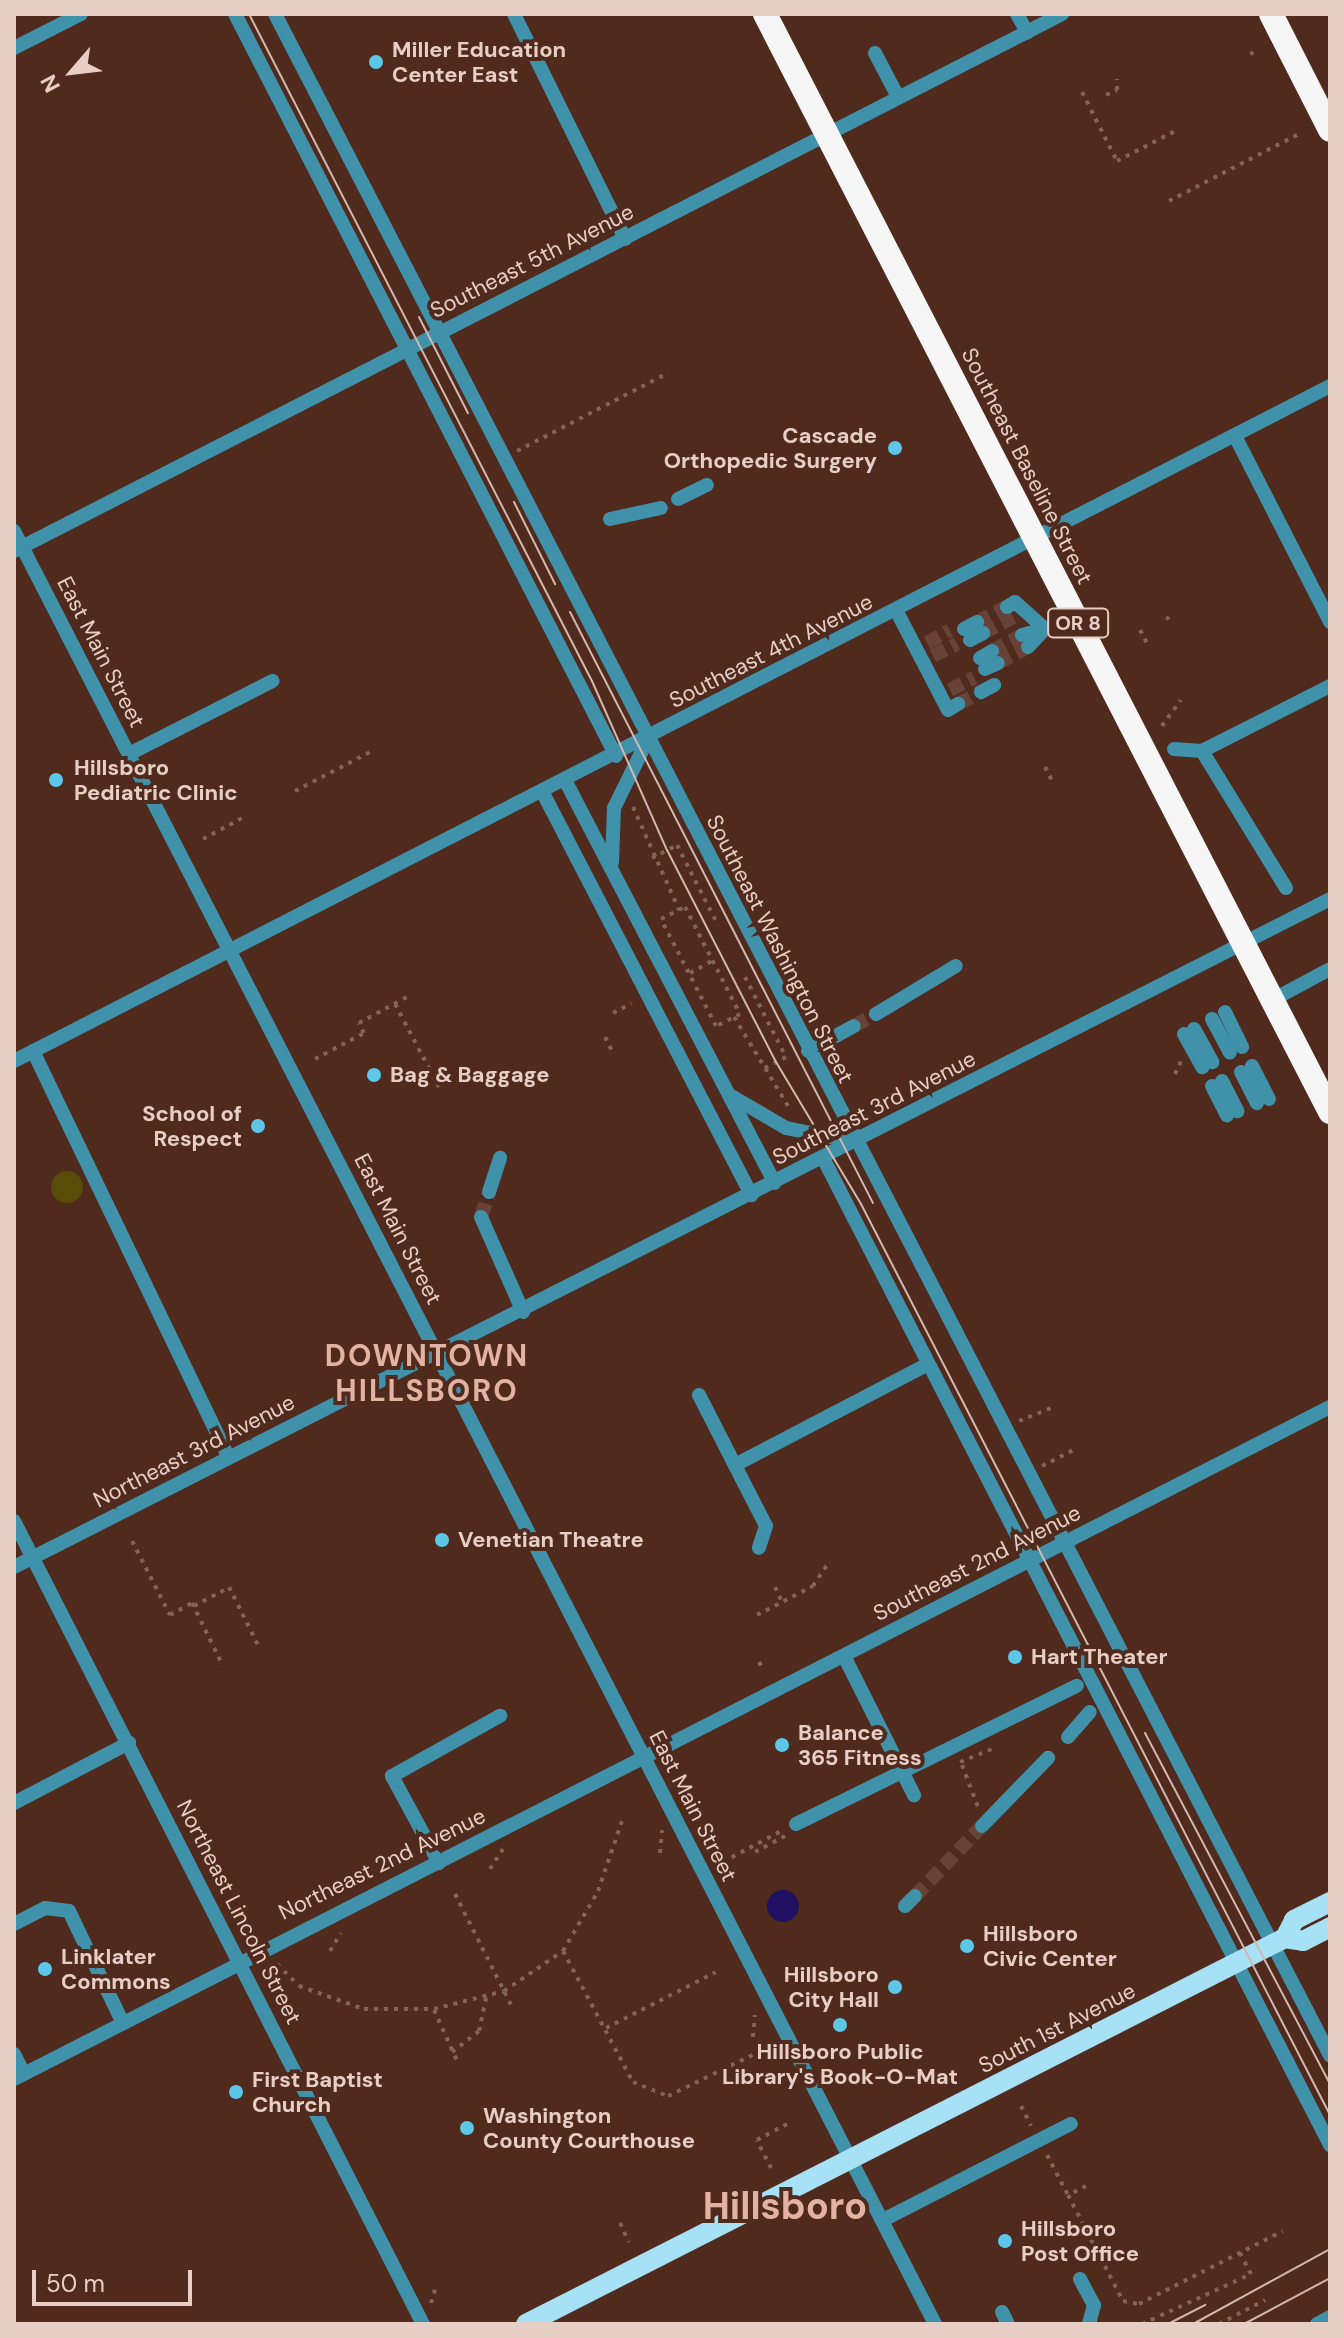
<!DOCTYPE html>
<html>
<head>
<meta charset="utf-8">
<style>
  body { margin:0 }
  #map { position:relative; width:1344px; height:2338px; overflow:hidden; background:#4f2a1d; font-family:"DM Sans",sans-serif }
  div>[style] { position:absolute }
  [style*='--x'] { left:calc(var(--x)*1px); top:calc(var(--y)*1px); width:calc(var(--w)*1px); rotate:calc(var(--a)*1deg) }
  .green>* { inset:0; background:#574d08 }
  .round { border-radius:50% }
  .water>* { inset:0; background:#201062 }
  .minor-tunnel>* { height:14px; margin-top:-7px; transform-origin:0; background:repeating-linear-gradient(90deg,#664336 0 14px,transparent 0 21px) }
  .path>* { height:4px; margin-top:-2px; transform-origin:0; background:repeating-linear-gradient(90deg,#846357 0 4px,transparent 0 10px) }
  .minor>* { height:14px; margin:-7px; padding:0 7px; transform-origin:7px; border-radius:7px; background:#4092ab }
  .major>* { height:20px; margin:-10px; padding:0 10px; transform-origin:10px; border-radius:10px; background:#a6e1f5 }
  .highway>* { height:24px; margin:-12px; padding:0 12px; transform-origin:12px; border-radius:12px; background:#f6f6f6 }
  .tram>* { height:2px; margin:-1px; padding:0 1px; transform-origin:1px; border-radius:1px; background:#d2b8ae }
  .dots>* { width:22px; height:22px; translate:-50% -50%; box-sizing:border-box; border:4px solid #4f2a1d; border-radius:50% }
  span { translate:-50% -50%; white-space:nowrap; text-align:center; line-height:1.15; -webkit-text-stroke:8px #4f2a1d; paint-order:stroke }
  .shield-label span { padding:2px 6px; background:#4f2a1d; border:2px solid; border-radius:6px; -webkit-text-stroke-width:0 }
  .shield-label { font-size:20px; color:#e8cfc6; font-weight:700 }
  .poi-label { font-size:22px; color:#e8cfc6; font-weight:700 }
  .left { translate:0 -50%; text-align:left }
  .right { translate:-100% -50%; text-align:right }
  .street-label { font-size:22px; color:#e8cfc6 }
  .district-label { font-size:30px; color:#e2b3a2; font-weight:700; letter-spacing:2px }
  .town-label { font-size:38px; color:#e2b3a2; font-weight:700 }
  .frame { position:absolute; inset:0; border:16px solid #e8cfc6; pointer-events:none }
  .north { position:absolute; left:32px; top:32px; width:80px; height:80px; -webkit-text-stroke:6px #4f2a1d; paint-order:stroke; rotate:242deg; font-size:22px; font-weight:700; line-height:32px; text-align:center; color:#e8cfc6 }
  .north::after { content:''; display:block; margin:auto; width:28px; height:36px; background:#e8cfc6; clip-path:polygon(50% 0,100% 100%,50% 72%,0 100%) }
  .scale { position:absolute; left:32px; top:2270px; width:160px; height:36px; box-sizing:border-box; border:4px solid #e8cfc6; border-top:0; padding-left:10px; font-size:24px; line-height:28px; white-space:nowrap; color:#e8cfc6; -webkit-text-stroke:6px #4f2a1d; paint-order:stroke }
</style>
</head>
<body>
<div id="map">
  <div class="green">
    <i class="round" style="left:51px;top:1171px;width:32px;height:32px"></i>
  </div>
  <div class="water">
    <i class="round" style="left:767px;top:1890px;width:32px;height:32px"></i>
  </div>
  <div class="minor-tunnel">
    <i style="--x:977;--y:622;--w:34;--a:-27"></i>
    <i style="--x:983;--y:633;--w:34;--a:-28"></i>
    <i style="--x:927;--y:643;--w:26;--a:-29"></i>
    <i style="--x:992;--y:651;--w:34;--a:-28"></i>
    <i style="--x:933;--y:656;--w:27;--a:-27"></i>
    <i style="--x:998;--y:663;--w:34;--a:-28"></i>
    <i style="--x:950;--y:690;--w:27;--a:-27"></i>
    <i style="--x:958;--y:704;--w:26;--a:-28"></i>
    <i style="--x:854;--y:1026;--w:25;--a:-29"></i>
    <i style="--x:481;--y:1217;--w:26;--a:-72"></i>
    <i style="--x:915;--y:1896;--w:97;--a:-46.3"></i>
  </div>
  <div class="path">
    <i style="--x:1250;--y:54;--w:4;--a:-27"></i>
    <i style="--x:1082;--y:92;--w:18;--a:63"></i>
    <i style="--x:1106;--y:95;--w:12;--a:-24"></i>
    <i style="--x:1117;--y:90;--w:11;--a:-90"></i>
    <i style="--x:1091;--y:110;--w:57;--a:63"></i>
    <i style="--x:1117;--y:161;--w:70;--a:-27.3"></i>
    <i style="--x:1169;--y:201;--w:148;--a:-27.3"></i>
    <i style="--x:517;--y:451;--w:170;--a:-27.3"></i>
    <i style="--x:1166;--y:617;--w:5;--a:37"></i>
    <i style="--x:1140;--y:630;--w:15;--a:62"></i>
    <i style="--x:1162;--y:726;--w:32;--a:-54"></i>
    <i style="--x:1045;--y:767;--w:16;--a:63"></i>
    <i style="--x:295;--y:791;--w:89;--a:-27.4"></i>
    <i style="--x:633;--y:807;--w:113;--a:65.9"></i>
    <i style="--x:203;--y:839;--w:47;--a:-28.2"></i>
    <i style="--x:652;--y:858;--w:28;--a:-27"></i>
    <i style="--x:677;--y:845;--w:90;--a:62.9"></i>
    <i style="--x:685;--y:907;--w:120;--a:62.8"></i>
    <i style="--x:740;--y:1014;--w:27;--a:153"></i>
    <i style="--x:716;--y:1026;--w:120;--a:-117.2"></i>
    <i style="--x:661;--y:919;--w:27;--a:-27"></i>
    <i style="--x:690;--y:973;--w:25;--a:-29"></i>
    <i style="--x:745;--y:977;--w:90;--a:62.9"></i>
    <i style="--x:786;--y:1057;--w:28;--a:153"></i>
    <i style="--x:395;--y:1004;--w:94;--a:62.1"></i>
    <i style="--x:613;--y:1013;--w:21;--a:-28"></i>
    <i style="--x:734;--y:1017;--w:108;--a:58.7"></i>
    <i style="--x:605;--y:1037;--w:18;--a:63"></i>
    <i style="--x:315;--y:1059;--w:55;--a:-28"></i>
    <i style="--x:364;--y:1033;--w:11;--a:-117"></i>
    <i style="--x:359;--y:1023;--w:55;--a:-28.4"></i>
    <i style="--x:1175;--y:1074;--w:14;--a:-65"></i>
    <i style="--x:1019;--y:1421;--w:37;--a:-22"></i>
    <i style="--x:1042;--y:1466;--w:37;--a:-27"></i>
    <i style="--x:132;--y:1541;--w:83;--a:62.8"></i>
    <i style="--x:170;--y:1615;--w:25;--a:-29"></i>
    <i style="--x:192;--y:1603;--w:70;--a:63.8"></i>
    <i style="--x:775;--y:1587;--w:17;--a:65"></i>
    <i style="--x:194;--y:1606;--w:40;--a:-28"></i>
    <i style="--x:229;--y:1587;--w:67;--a:63.4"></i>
    <i style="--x:757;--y:1615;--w:63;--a:-27.4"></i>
    <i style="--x:813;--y:1586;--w:30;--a:-56"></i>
    <i style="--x:759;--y:1662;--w:7;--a:63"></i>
    <i style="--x:960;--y:1762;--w:40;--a:-22"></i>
    <i style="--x:962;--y:1765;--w:45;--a:69.1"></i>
    <i style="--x:755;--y:1852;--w:34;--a:-28"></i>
    <i style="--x:660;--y:1853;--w:23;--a:-85"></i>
    <i style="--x:723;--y:1862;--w:68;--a:-28.1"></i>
    <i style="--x:490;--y:1869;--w:24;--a:-57"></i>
    <i style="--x:455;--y:1894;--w:124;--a:63.2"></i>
    <i style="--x:330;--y:1951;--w:21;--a:-59"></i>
    <i style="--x:563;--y:1951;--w:149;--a:61.9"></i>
    <i style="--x:633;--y:2082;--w:38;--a:22"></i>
    <i style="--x:668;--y:2096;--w:99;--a:-25.8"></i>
    <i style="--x:277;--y:1964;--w:31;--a:45"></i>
    <i style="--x:299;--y:1986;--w:69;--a:19.5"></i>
    <i style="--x:364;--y:2009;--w:70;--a:0"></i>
    <i style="--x:434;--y:2009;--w:72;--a:-14.4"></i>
    <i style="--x:504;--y:1991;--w:71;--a:-34.1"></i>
    <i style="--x:563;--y:1951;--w:69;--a:-59.7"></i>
    <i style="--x:598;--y:1891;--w:74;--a:-71.1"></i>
    <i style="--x:275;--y:1973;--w:9;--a:-13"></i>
    <i style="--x:434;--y:2010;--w:60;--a:65.6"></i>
    <i style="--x:606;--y:2028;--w:123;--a:-27"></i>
    <i style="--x:753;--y:2037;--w:22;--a:-85"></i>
    <i style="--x:452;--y:2052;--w:34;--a:-38"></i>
    <i style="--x:479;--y:2031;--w:34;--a:-78"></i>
    <i style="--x:1021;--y:2106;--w:22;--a:63"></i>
    <i style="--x:1047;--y:2155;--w:45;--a:62.3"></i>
    <i style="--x:771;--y:2168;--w:31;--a:-117"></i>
    <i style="--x:757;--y:2140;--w:40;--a:-28"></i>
    <i style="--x:1086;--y:2186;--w:20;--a:153"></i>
    <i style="--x:1068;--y:2195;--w:119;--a:62.6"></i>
    <i style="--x:1123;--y:2301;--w:16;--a:11"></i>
    <i style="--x:1139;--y:2304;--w:161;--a:-26.9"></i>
    <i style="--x:620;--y:2223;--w:21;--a:65"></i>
    <i style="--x:431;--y:2303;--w:14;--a:-73"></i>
    <i style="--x:1142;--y:2324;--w:120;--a:-24.6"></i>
    <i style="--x:1251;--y:2274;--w:24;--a:-118"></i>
    <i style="--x:1219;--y:2324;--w:52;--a:-27.6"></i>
  </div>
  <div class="minor">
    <i style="--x:235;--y:14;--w:834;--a:62.82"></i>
    <i style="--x:275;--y:14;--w:2298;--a:62.67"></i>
    <i style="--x:514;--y:14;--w:251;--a:63.7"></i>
    <i style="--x:1017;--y:14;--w:21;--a:61"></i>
    <i style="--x:14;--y:48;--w:75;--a:-26.9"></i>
    <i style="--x:875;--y:53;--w:50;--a:62.4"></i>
    <i style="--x:1236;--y:438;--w:207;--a:62.9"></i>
    <i style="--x:678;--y:499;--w:32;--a:-26"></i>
    <i style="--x:610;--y:519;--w:52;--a:-12.2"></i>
    <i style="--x:14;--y:531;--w:2016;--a:62.81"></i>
    <i style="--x:14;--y:551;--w:1178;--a:-27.13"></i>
    <i style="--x:1007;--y:607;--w:9;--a:-32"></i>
    <i style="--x:1015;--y:602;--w:40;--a:42"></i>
    <i style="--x:897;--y:612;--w:110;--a:62.5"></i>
    <i style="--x:948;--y:710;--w:12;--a:-31"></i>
    <i style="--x:964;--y:629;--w:15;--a:-28"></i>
    <i style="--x:1022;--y:635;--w:24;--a:-15"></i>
    <i style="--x:970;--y:640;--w:15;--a:-28"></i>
    <i style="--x:1028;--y:647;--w:25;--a:-47"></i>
    <i style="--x:980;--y:658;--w:14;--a:-30"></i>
    <i style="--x:985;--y:669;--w:14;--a:-25"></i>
    <i style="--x:981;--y:692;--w:15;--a:-28"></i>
    <i style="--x:1174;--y:749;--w:28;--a:4"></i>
    <i style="--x:129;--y:754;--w:161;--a:-27"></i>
    <i style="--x:566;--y:782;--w:452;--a:62.5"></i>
    <i style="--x:543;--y:793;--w:453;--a:62.6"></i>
    <i style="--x:612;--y:862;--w:54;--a:-87.9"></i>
    <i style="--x:614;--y:808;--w:72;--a:-63.8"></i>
    <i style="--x:1286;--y:888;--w:161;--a:-121.5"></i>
    <i style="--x:1202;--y:751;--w:144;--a:-26.9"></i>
    <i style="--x:1272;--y:1000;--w:66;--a:-28.1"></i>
    <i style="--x:1225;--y:1012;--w:39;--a:64"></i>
    <i style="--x:876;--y:1014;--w:93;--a:-31"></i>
    <i style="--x:1212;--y:1019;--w:38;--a:62"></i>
    <i style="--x:1194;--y:1029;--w:38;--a:61"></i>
    <i style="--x:1184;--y:1034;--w:38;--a:61"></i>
    <i style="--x:33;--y:1051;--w:450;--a:64.3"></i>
    <i style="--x:808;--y:1051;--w:52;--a:-28.5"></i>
    <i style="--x:14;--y:1061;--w:1479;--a:-27.15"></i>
    <i style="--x:1252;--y:1066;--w:37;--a:63"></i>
    <i style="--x:1241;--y:1072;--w:35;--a:63"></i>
    <i style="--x:1222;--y:1081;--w:34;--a:63"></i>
    <i style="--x:1212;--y:1086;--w:33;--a:63"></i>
    <i style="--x:733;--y:1097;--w:61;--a:30.3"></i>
    <i style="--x:786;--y:1128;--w:70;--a:11.5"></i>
    <i style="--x:823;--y:1158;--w:1110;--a:62.81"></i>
    <i style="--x:489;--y:1192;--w:36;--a:-72"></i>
    <i style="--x:481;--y:1217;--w:104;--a:66.1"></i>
    <i style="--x:699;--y:1395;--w:147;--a:62.9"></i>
    <i style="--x:766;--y:1526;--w:23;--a:108"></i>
    <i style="--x:735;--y:1465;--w:218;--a:-27.6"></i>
    <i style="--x:14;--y:1521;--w:901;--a:63.01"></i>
    <i style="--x:14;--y:1567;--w:1476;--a:-26.91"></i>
    <i style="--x:844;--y:1656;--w:156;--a:63.3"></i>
    <i style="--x:1068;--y:1737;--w:33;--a:-49"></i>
    <i style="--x:14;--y:1803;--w:130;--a:-27.6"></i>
    <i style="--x:796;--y:1824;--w:313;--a:-26.2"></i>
    <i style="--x:982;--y:1826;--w:95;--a:-45.9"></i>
    <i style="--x:439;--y:1863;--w:99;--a:-118.4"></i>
    <i style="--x:392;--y:1776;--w:124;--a:-29.1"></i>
    <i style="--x:905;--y:1906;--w:14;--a:-45"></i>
    <i style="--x:14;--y:1924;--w:35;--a:-27"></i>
    <i style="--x:45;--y:1908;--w:24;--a:7"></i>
    <i style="--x:69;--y:1911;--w:124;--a:64.3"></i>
    <i style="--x:14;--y:2054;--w:22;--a:63"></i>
    <i style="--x:14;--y:2079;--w:1478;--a:-27.05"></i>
    <i style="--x:883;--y:2220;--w:211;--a:-27.1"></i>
    <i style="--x:1080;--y:2279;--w:30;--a:62"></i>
    <i style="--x:1094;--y:2305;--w:20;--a:105"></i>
    <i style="--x:1002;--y:2312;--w:13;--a:63"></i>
    <i style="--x:1317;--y:2324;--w:15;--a:-28"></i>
  </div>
  <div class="major">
    <i style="--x:1285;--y:1938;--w:18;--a:9"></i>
    <i style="--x:1303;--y:1941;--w:30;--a:-27"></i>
    <i style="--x:526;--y:2324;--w:852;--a:-26.96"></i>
    <i style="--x:1285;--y:1938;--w:20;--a:-63"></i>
    <i style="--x:1294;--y:1920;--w:40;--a:-26.6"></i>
  </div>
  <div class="highway">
    <i style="--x:765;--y:14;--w:1235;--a:62.77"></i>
    <i style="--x:1271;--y:14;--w:130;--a:63"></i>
  </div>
  <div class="tram">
    <i style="--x:249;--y:14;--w:750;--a:62.79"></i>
    <i style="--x:592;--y:681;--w:185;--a:66.1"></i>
    <i style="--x:667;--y:850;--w:238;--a:62.8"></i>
    <i style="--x:776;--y:1062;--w:165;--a:59.1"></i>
    <i style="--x:861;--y:1204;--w:1025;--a:62.76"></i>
    <i style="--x:419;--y:317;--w:108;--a:63"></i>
    <i style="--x:514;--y:502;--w:92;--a:63.4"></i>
    <i style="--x:570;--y:612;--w:664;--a:62.86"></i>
    <i style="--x:1145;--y:1733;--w:397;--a:62.2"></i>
    <i style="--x:1168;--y:2324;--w:42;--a:-27.2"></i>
    <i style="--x:1193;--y:2324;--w:156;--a:-28.7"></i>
    <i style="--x:1244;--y:2324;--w:98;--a:-28.1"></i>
  </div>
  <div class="dots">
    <i style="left:376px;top:62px;background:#5cc7e8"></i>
    <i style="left:895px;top:448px;background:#5cc7e8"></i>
    <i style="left:56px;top:780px;background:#5cc7e8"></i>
    <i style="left:374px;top:1075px;background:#5cc7e8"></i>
    <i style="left:258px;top:1126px;background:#5cc7e8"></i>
    <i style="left:442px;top:1540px;background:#5cc7e8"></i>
    <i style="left:1015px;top:1657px;background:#5cc7e8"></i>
    <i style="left:782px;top:1745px;background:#5cc7e8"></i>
    <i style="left:967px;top:1946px;background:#5cc7e8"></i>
    <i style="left:45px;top:1969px;background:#5cc7e8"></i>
    <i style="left:895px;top:1987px;background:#5cc7e8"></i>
    <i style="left:840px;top:2025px;background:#5cc7e8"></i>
    <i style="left:236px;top:2092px;background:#5cc7e8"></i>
    <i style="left:467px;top:2128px;background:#5cc7e8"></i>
    <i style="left:1005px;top:2241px;background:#5cc7e8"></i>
  </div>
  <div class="shield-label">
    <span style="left:1078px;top:623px">OR 8</span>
  </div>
  <div class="poi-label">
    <span class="left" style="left:392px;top:62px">Miller Education<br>Center East</span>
    <span class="right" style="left:877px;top:448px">Cascade<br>Orthopedic Surgery</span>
    <span class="left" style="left:74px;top:780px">Hillsboro<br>Pediatric Clinic</span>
    <span class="left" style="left:390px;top:1075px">Bag &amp; Baggage</span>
    <span class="right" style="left:242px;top:1126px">School of<br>Respect</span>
    <span class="left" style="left:458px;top:1540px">Venetian Theatre</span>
    <span class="left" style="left:1031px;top:1657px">Hart Theater</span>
    <span class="left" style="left:798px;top:1745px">Balance<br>365 Fitness</span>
    <span class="left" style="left:983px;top:1946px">Hillsboro<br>Civic Center</span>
    <span class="left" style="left:61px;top:1969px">Linklater<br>Commons</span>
    <span class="right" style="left:879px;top:1987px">Hillsboro<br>City Hall</span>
    <span style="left:840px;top:2064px">Hillsboro Public<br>Library's Book-O-Mat</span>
    <span class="left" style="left:252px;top:2092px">First Baptist<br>Church</span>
    <span class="left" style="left:483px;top:2128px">Washington<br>County Courthouse</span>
    <span class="left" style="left:1021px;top:2241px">Hillsboro<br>Post Office</span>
  </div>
  <div class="street-label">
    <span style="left:532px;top:261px;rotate:-27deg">Southeast 5th Avenue</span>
    <span style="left:1027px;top:466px;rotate:63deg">Southeast Baseline Street</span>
    <span style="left:771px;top:651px;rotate:-27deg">Southeast 4th Avenue</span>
    <span style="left:101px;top:652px;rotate:63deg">East Main Street</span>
    <span style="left:780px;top:949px;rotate:63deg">Southeast Washington Street</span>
    <span style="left:874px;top:1108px;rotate:-27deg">Southeast 3rd Avenue</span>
    <span style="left:398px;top:1229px;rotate:63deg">East Main Street</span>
    <span style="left:194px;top:1451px;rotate:-27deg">Northeast 3rd Avenue</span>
    <span style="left:977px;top:1563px;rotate:-27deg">Southeast 2nd Avenue</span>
    <span style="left:693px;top:1806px;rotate:63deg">East Main Street</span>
    <span style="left:382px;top:1864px;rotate:-26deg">Northeast 2nd Avenue</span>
    <span style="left:239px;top:1912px;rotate:63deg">Northeast Lincoln Street</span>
    <span style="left:1057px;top:2028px;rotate:-27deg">South 1st Avenue</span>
  </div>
  <div class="district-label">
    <span style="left:427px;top:1373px">DOWNTOWN<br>HILLSBORO</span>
  </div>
  <div class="town-label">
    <span style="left:785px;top:2207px">Hillsboro</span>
  </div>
  <div class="frame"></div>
  <div class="north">N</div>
  <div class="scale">50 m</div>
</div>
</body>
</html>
